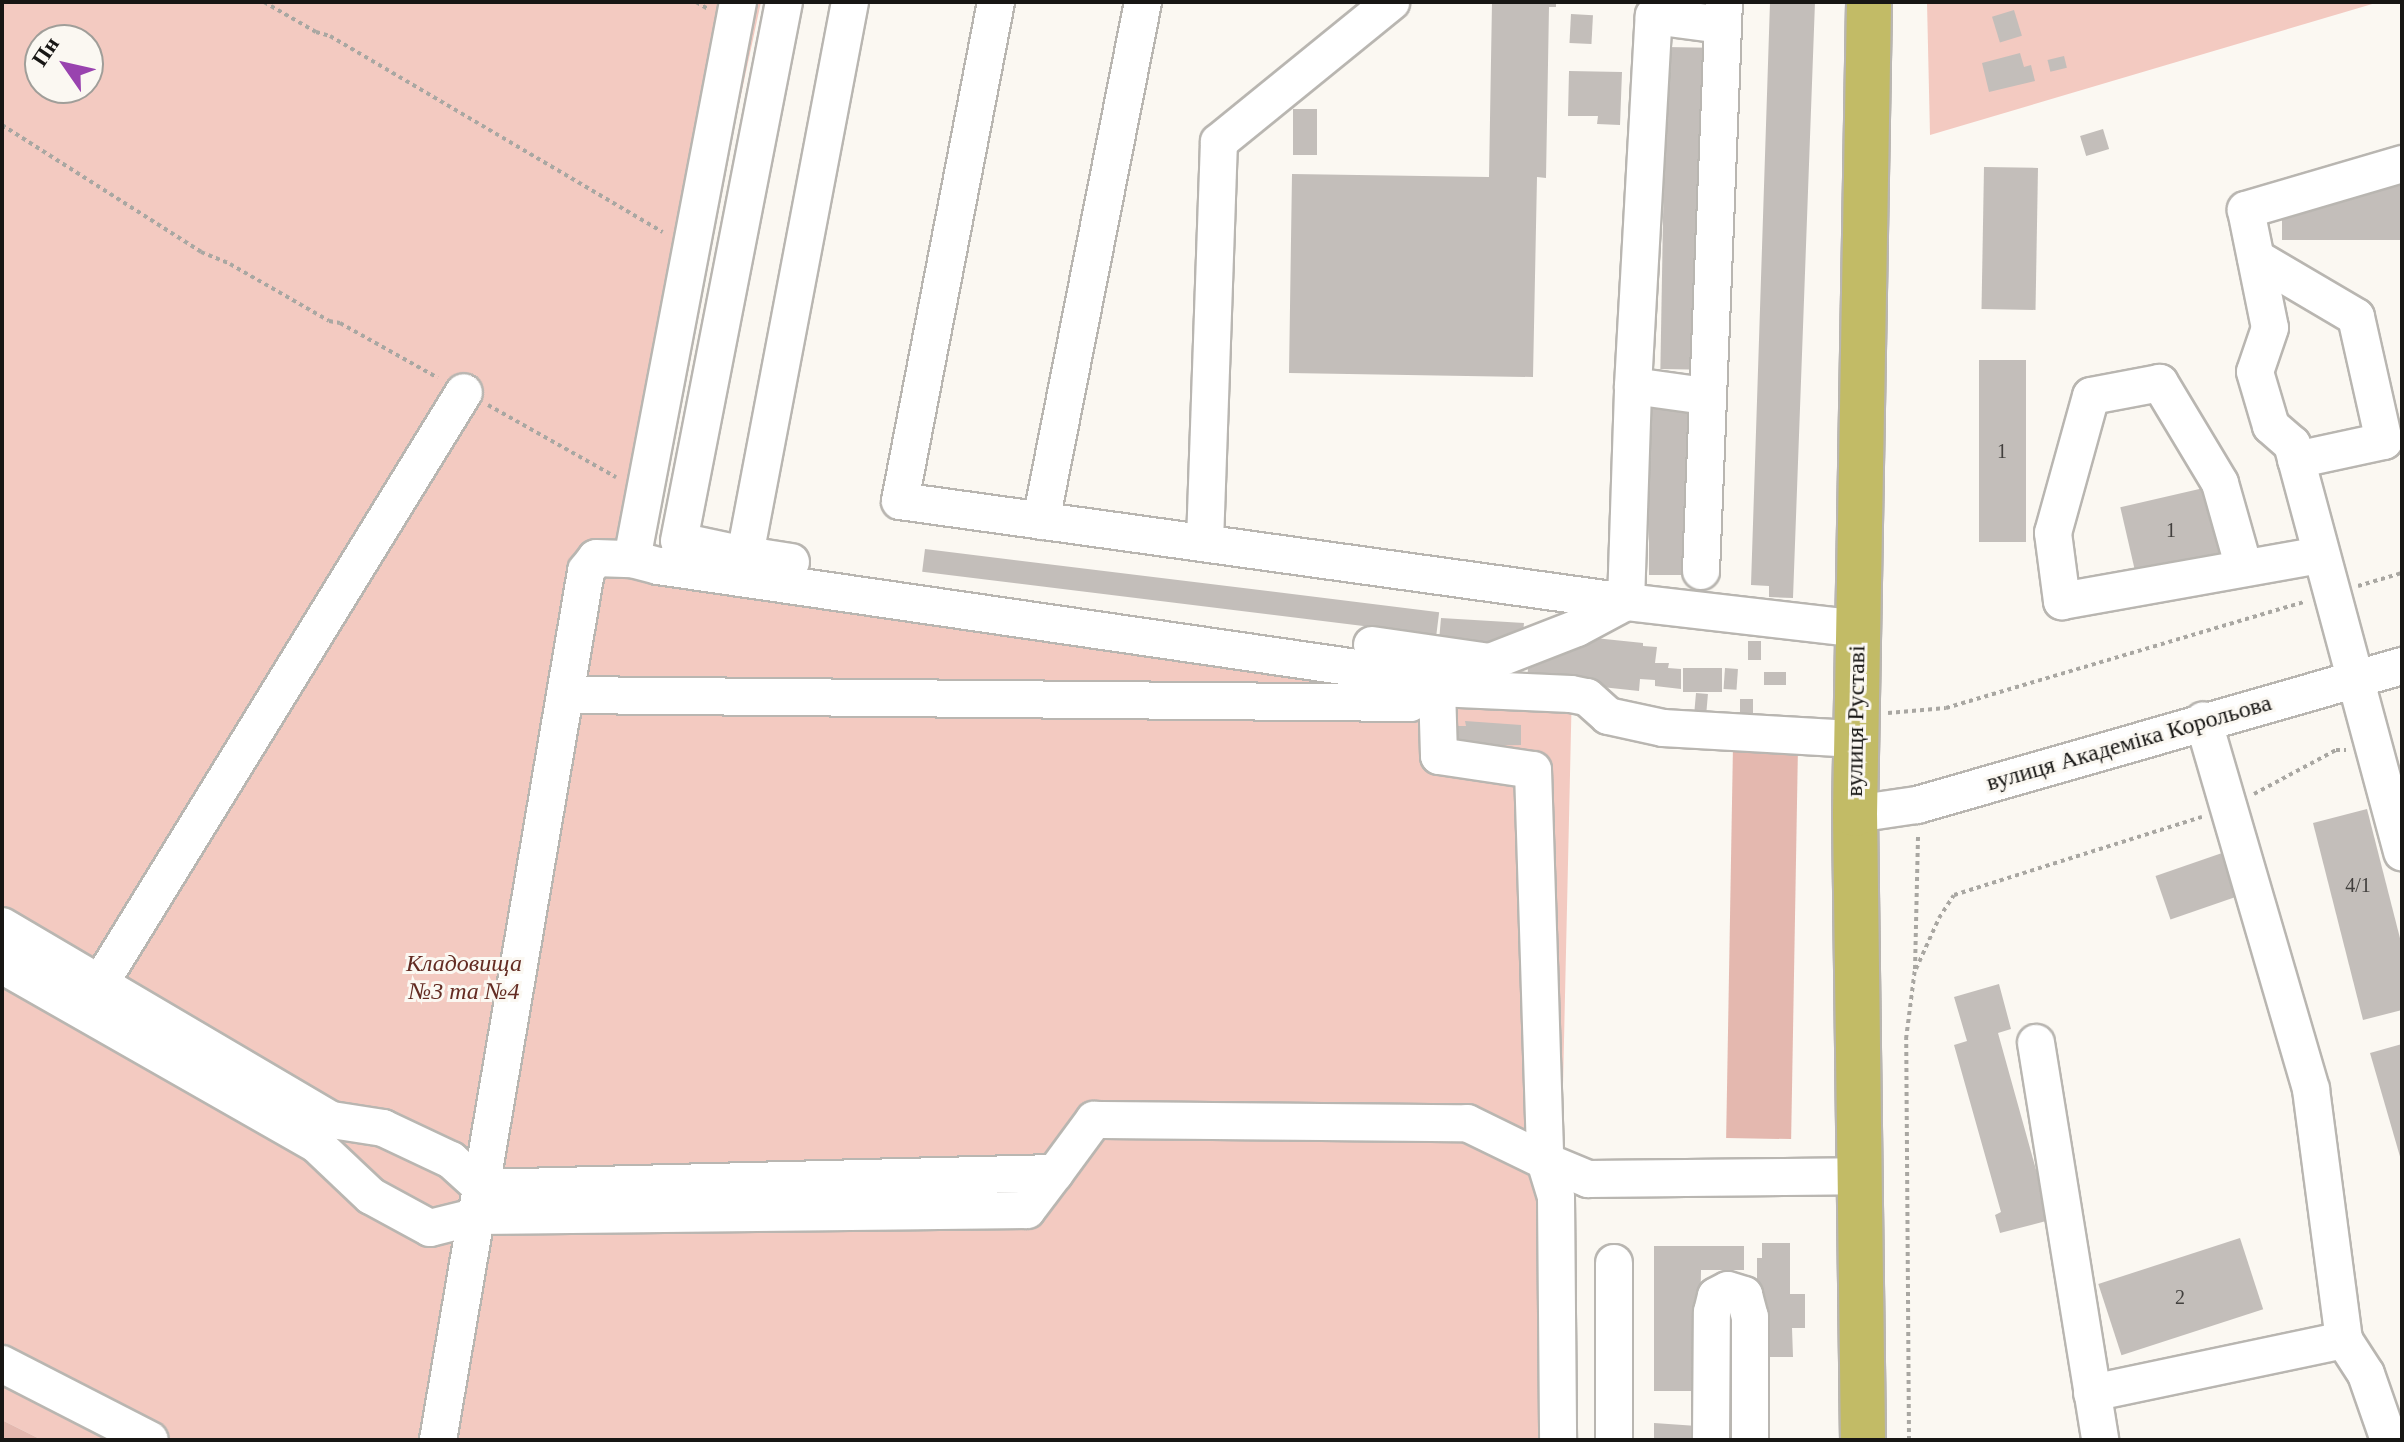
<!DOCTYPE html>
<html>
<head>
<meta charset="utf-8">
<style>
  body { margin:0 }
  #map { position:relative; width:2404px; height:1442px; overflow:hidden; background:#fbf8f2; font-family:"Times New Roman",serif }
  div>[style] { position:absolute }
  [style*='--x'] { left:calc(var(--x)*1px); top:calc(var(--y)*1px); width:calc(var(--w)*1px); rotate:calc(var(--a)*1deg) }
  .green>* { inset:0; background:#f3cac1 }
  .forest>* { inset:0; background:#e4b8af; transform-origin:0 0 }
  .building>* { inset:0; background:#c3beba; transform-origin:0 0 }
  .path>* { height:4px; margin-top:-2px; transform-origin:0; background:repeating-linear-gradient(90deg,#a9a7a2 0 4px,transparent 0 8px) }
  .roads { filter:drop-shadow(2px 0 #b9b6b1) drop-shadow(-2px 0 #b9b6b1) drop-shadow(0 2px #b9b6b1) drop-shadow(0 -2px #b9b6b1) }
  .minor>* { height:36px; margin:-18px; padding:0 18px; transform-origin:18px; border-radius:18px; background:#fff }
  .major>* { height:44px; margin:-22px; padding:0 22px; transform-origin:22px; border-radius:22px; background:#c2bb66 }
  span { translate:-50% -50%; white-space:nowrap; text-align:center; line-height:1.15; -webkit-text-stroke:6px #fbf8f2; paint-order:stroke }
  .number-label { font-size:20px; color:#42403e }
  .number-label span { -webkit-text-stroke-width:0 }
  .street-label { font-size:24px; color:#171614 }
  .park-label { font-size:24px; color:#632b22; font-style:italic }
  .frame { position:absolute; inset:0; border:4px solid #171614; pointer-events:none }
  .north { position:absolute; left:24px; top:24px; width:80px; height:80px; box-sizing:border-box; background:#fbf8f2; border:2px solid #a09e99; border-radius:50%; rotate:304deg; font-size:22px; font-weight:700; line-height:32px; text-align:center; color:#171614 }
  .north::after { content:''; display:block; margin:auto; width:28px; height:36px; background:#9943af; clip-path:polygon(50% 0,100% 100%,50% 72%,0 100%) }
</style>
</head>
<body>
<div id="map">
  <div class="green">
    <i style="clip-path:polygon(evenodd,2px 2px,761px 2px,653px 503px,647px 552px,1572px 686px,1555px 1440px,139px 1440px,110px 1426px,101px 1440px,42px 1440px,2px 1420px,2px 2px,40px 40px,88px 40px,88px 88px,40px 88px,40px 40px)"></i>
    <i style="clip-path:polygon(1927px 2px,2379px 2px,1930px 135px)"></i>
  </div>
  <div class="forest">
    <i style="left:1733px;top:745px;width:65px;height:393px;rotate:1deg"></i>
    <i style="clip-path:polygon(2px 1420px,42px 1440px,2px 1440px)"></i>
  </div>
  <div class="building">
    <i style="clip-path:polygon(1492px 2px,1556px 2px,1556px 7px,1549px 7px,1546px 178px,1537px 177px,1533px 377px,1289px 373px,1292px 174px,1489px 177px)"></i>
    <i style="clip-path:polygon(1770px 2px,1815px 2px,1793px 598px,1769px 597px,1769px 586px,1751px 585px)"></i>
    <i style="left:2014px;top:10px;width:27px;height:23px;rotate:73deg"></i>
    <i style="left:1571px;top:14px;width:22px;height:29px;rotate:3deg"></i>
    <i style="left:1666px;top:47px;width:44px;height:322px;rotate:1deg"></i>
    <i style="clip-path:polygon(2020px 53px,2024px 67px,2031px 65px,2035px 81px,1989px 92px,1982px 63px)"></i>
    <i style="left:2064px;top:56px;width:12px;height:17px;rotate:76deg"></i>
    <i style="clip-path:polygon(1569px 71px,1622px 72px,1620px 125px,1597px 124px,1598px 116px,1568px 116px)"></i>
    <i style="left:1293px;top:109px;width:24px;height:46px"></i>
    <i style="left:2103px;top:129px;width:21px;height:24px;rotate:73deg"></i>
    <i style="left:1984px;top:167px;width:54px;height:142px;rotate:1deg"></i>
    <i style="left:2402px;top:186px;width:54px;height:120px;rotate:90deg"></i>
    <i style="left:1979px;top:360px;width:47px;height:182px"></i>
    <i style="left:1649px;top:400px;width:46px;height:175px"></i>
    <i style="left:2208px;top:487px;width:67px;height:90px;rotate:77deg"></i>
    <i style="left:925px;top:549px;width:518px;height:23px;rotate:7deg"></i>
    <i style="clip-path:polygon(1441px 618px,1524px 623px,1522px 643px,1439px 641px)"></i>
    <i style="clip-path:polygon(1566px 635px,1643px 643px,1643px 646px,1657px 647px,1655px 663px,1669px 663px,1668px 668px,1681px 669px,1681px 689px,1655px 686px,1655px 680px,1640px 679px,1639px 691px,1527px 679px,1529px 659px)"></i>
    <i style="left:1748px;top:641px;width:13px;height:19px"></i>
    <i style="left:1683px;top:668px;width:39px;height:24px"></i>
    <i style="left:1725px;top:668px;width:13px;height:21px;rotate:4deg"></i>
    <i style="left:1764px;top:672px;width:22px;height:13px"></i>
    <i style="left:1696px;top:693px;width:12px;height:22px;rotate:5deg"></i>
    <i style="left:1740px;top:699px;width:13px;height:23px"></i>
    <i style="clip-path:polygon(1465px 721px,1521px 725px,1521px 745px,1448px 746px,1448px 726px,1466px 726px)"></i>
    <i style="clip-path:polygon(2367px 809px,2402px 946px,2402px 1010px,2363px 1020px,2313px 823px)"></i>
    <i style="left:2251px;top:843px;width:46px;height:101px;rotate:71deg"></i>
    <i style="clip-path:polygon(1999px 984px,2011px 1029px,1998px 1033px,2050px 1220px,2000px 1233px,1995px 1215px,2001px 1212px,1954px 1045px,1967px 1041px,1954px 997px)"></i>
    <i style="clip-path:polygon(2402px 1044px,2402px 1160px,2401px 1160px,2370px 1053px)"></i>
    <i style="left:2240px;top:1238px;width:75px;height:149px;rotate:72deg"></i>
    <i style="clip-path:polygon(1762px 1243px,1790px 1243px,1790px 1294px,1805px 1294px,1805px 1328px,1792px 1328px,1793px 1357px,1757px 1357px,1757px 1258px,1762px 1258px)"></i>
    <i style="clip-path:polygon(1654px 1246px,1744px 1246px,1744px 1270px,1701px 1270px,1699px 1391px,1654px 1391px)"></i>
    <i style="clip-path:polygon(1654px 1423px,1697px 1426px,1697px 1440px,1654px 1440px)"></i>
  </div>
  <div class="path">
    <i style="--x:264;--y:2;--w:60;--a:30"></i>
    <i style="--x:316;--y:32;--w:15;--a:16"></i>
    <i style="--x:330;--y:36;--w:386;--a:30.5"></i>
    <i style="--x:696;--y:2;--w:14;--a:30"></i>
    <i style="--x:2;--y:125;--w:236;--a:32.5"></i>
    <i style="--x:201;--y:252;--w:31;--a:22"></i>
    <i style="--x:230;--y:264;--w:114;--a:29.9"></i>
    <i style="--x:329;--y:321;--w:11;--a:10"></i>
    <i style="--x:340;--y:323;--w:112;--a:29.3"></i>
    <i style="--x:488;--y:405;--w:147;--a:29.4"></i>
    <i style="--x:2358;--y:586;--w:46;--a:-16.5"></i>
    <i style="--x:1888;--y:713;--w:58;--a:-4.9"></i>
    <i style="--x:1946;--y:708;--w:373;--a:-16.5"></i>
    <i style="--x:2254;--y:794;--w:93;--a:-28.2"></i>
    <i style="--x:2336;--y:750;--w:10;--a:0"></i>
    <i style="--x:1916;--y:969;--w:56;--a:-65.7"></i>
    <i style="--x:1939;--y:918;--w:27;--a:-57"></i>
    <i style="--x:1954;--y:895;--w:260;--a:-17.5"></i>
    <i style="--x:1909;--y:1440;--w:401;--a:-90.4"></i>
    <i style="--x:1906;--y:1039;--w:71;--a:-82.7"></i>
    <i style="--x:1915;--y:969;--w:133;--a:-88.7"></i>
  </div>
  <div class="roads">
    <div class="minor">
      <i style="--x:738;--y:2;--w:567;--a:100.77"></i>
      <i style="--x:632;--y:559;--w:27;--a:15"></i>
      <i style="--x:658;--y:566;--w:761;--a:8.31"></i>
      <i style="--x:1411;--y:676;--w:29;--a:25"></i>
      <i style="--x:1437;--y:688;--w:68;--a:88.3"></i>
      <i style="--x:1439;--y:756;--w:95;--a:8.5"></i>
      <i style="--x:1533;--y:770;--w:391;--a:88.2"></i>
      <i style="--x:1545;--y:1161;--w:47;--a:22.7"></i>
      <i style="--x:1588;--y:1179;--w:269;--a:-0.6"></i>
      <i style="--x:996;--y:2;--w:508;--a:100.89"></i>
      <i style="--x:900;--y:501;--w:733;--a:7.92"></i>
      <i style="--x:1626;--y:602;--w:234;--a:6.6"></i>
      <i style="--x:2402;--y:164;--w:163;--a:163.6"></i>
      <i style="--x:2246;--y:210;--w:120;--a:78.5"></i>
      <i style="--x:2270;--y:328;--w:46;--a:108.8"></i>
      <i style="--x:2255;--y:372;--w:56;--a:73.5"></i>
      <i style="--x:2271;--y:426;--w:28;--a:41"></i>
      <i style="--x:2292;--y:444;--w:423;--a:74.9"></i>
      <i style="--x:2256;--y:258;--w:116;--a:30.5"></i>
      <i style="--x:2356;--y:317;--w:127;--a:77.3"></i>
      <i style="--x:2384;--y:441;--w:90;--a:167.8"></i>
      <i style="--x:1633;--y:386;--w:73;--a:7.9"></i>
      <i style="--x:1041;--y:521;--w:529;--a:-78.88"></i>
      <i style="--x:1205;--y:542;--w:400;--a:-88"></i>
      <i style="--x:1219;--y:142;--w:222;--a:-39.1"></i>
      <i style="--x:745;--y:555;--w:67;--a:-168"></i>
      <i style="--x:679;--y:541;--w:549;--a:-78.98"></i>
      <i style="--x:791;--y:562;--w:47;--a:-171.3"></i>
      <i style="--x:745;--y:555;--w:563;--a:-79.25"></i>
      <i style="--x:2244;--y:568;--w:88;--a:-105.8"></i>
      <i style="--x:2220;--y:483;--w:117;--a:-121"></i>
      <i style="--x:2160;--y:383;--w:70;--a:169.3"></i>
      <i style="--x:2091;--y:396;--w:142;--a:105.5"></i>
      <i style="--x:2053;--y:533;--w:69;--a:82.5"></i>
      <i style="--x:2062;--y:601;--w:263;--a:-10.1"></i>
      <i style="--x:1701;--y:571;--w:569;--a:-87.69"></i>
      <i style="--x:1372;--y:645;--w:119;--a:8.2"></i>
      <i style="--x:1490;--y:662;--w:93;--a:-21.3"></i>
      <i style="--x:1577;--y:628;--w:55;--a:-28"></i>
      <i style="--x:1626;--y:602;--w:216;--a:-88.1"></i>
      <i style="--x:1633;--y:386;--w:371;--a:-86.8"></i>
      <i style="--x:1654;--y:16;--w:69;--a:7.5"></i>
      <i style="--x:565;--y:695;--w:845;--a:0.54"></i>
      <i style="--x:1410;--y:703;--w:31;--a:-29"></i>
      <i style="--x:1437;--y:688;--w:134;--a:2.6"></i>
      <i style="--x:1571;--y:694;--w:16;--a:11"></i>
      <i style="--x:1587;--y:697;--w:28;--a:42"></i>
      <i style="--x:1608;--y:716;--w:56;--a:12.3"></i>
      <i style="--x:1663;--y:728;--w:193;--a:3.3"></i>
      <i style="--x:1855;--y:814;--w:63;--a:-8.3"></i>
      <i style="--x:1917;--y:805;--w:505;--a:-15.99"></i>
      <i style="--x:2;--y:926;--w:383;--a:30.5"></i>
      <i style="--x:332;--y:1120;--w:52;--a:8.9"></i>
      <i style="--x:383;--y:1128;--w:75;--a:25.2"></i>
      <i style="--x:451;--y:1160;--w:42;--a:42.1"></i>
      <i style="--x:482;--y:1188;--w:573;--a:-1.5"></i>
      <i style="--x:1055;--y:1173;--w:66;--a:-53.7"></i>
      <i style="--x:1094;--y:1120;--w:373;--a:0.5"></i>
      <i style="--x:1467;--y:1123;--w:87;--a:26"></i>
      <i style="--x:1545;--y:1161;--w:38;--a:73"></i>
      <i style="--x:1556;--y:1197;--w:243;--a:89.5"></i>
      <i style="--x:2;--y:965;--w:363;--a:29.7"></i>
      <i style="--x:317;--y:1145;--w:74;--a:43.4"></i>
      <i style="--x:371;--y:1196;--w:67;--a:28.5"></i>
      <i style="--x:430;--y:1228;--w:49;--a:-14"></i>
      <i style="--x:478;--y:1216;--w:549;--a:-0.63"></i>
      <i style="--x:1027;--y:1210;--w:46;--a:-52.9"></i>
      <i style="--x:88;--y:1003;--w:717;--a:-58.39"></i>
      <i style="--x:2036;--y:1043;--w:402;--a:80.8"></i>
      <i style="--x:2344;--y:1340;--w:40;--a:57.1"></i>
      <i style="--x:2366;--y:1374;--w:70;--a:70.8"></i>
      <i style="--x:2;--y:1364;--w:166;--a:27.2"></i>
      <i style="--x:2092;--y:1393;--w:258;--a:-11.9"></i>
      <i style="--x:2344;--y:1340;--w:253;--a:-97.5"></i>
      <i style="--x:2311;--y:1089;--w:384;--a:-106.3"></i>
      <i style="--x:438;--y:1440;--w:882;--a:-80.33"></i>
      <i style="--x:586;--y:571;--w:16;--a:-52"></i>
      <i style="--x:596;--y:558;--w:36;--a:2"></i>
      <i style="--x:1614;--y:1440;--w:177;--a:-90"></i>
      <i style="--x:1711;--y:1440;--w:128;--a:-89.6"></i>
      <i style="--x:1712;--y:1312;--w:16;--a:-76"></i>
      <i style="--x:1716;--y:1296;--w:13;--a:-27"></i>
      <i style="--x:1728;--y:1290;--w:17;--a:17"></i>
      <i style="--x:1744;--y:1295;--w:23;--a:75"></i>
      <i style="--x:1750;--y:1317;--w:123;--a:90"></i>
    </div>
    <div class="major">
      <i style="--x:1863;--y:1440;--w:626;--a:-90.73"></i>
      <i style="--x:1855;--y:814;--w:812;--a:-89.01"></i>
    </div>
  </div>
  <div class="number-label">
    <span style="left:2002px;top:451px">1</span>
    <span style="left:2171px;top:530px">1</span>
    <span style="left:2358px;top:885px">4/1</span>
    <span style="left:2180px;top:1297px">2</span>
  </div>
  <div class="street-label">
    <span style="left:1856px;top:721px;rotate:-89deg">вулиця Руставі</span>
    <span style="left:2129px;top:743px;rotate:-16deg">вулиця Академіка Корольова</span>
  </div>
  <div class="park-label">
    <span style="left:464px;top:978px">Кладовища<br>№3 та №4</span>
  </div>
  <div class="frame"></div>
  <div class="north">Пн</div>
</div>
</body>
</html>
